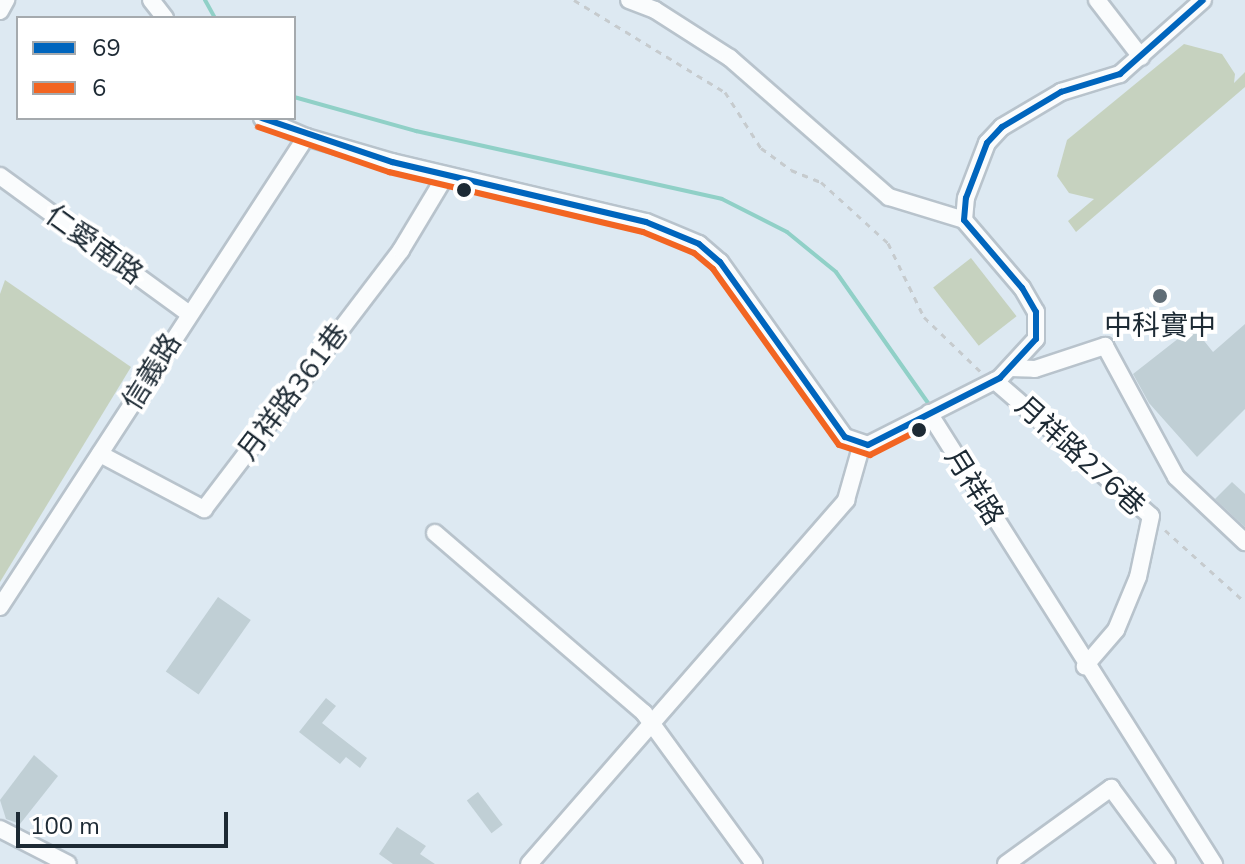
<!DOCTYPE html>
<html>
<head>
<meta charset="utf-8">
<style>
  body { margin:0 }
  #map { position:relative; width:1245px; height:864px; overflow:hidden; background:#dde9f2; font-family:"Nunito Sans","Noto Sans TC",sans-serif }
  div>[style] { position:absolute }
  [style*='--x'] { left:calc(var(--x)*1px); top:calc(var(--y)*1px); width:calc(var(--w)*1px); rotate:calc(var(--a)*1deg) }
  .green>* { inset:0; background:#c6d2bf; transform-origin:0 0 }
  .stream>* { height:4px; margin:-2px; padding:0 2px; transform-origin:2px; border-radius:2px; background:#90d0c7 }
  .building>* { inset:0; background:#c0cfd5; transform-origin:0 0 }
  .path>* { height:3px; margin-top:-1.5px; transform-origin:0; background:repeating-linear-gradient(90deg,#c6cbce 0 6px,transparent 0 12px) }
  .roads { filter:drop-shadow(2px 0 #b8c3cc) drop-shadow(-2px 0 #b8c3cc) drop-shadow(0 2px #b8c3cc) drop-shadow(0 -2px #b8c3cc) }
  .minor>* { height:16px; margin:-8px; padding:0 8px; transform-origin:8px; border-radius:8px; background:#fafcfd }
  .bus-1>* { height:6px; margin:-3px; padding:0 3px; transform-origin:3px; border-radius:3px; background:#0065bd }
  .bus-2>* { height:6px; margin:-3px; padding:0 3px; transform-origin:3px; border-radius:3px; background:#f26522 }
  .dots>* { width:22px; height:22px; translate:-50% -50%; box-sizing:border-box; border:4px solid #fff; border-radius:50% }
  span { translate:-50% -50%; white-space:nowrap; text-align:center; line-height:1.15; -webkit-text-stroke:8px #fff; paint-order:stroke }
  .street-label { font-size:28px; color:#1d2a34 }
  .poi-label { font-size:28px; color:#1d2a34 }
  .legend { position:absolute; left:16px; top:16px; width:280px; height:104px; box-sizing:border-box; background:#fff; border:2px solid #a5aaae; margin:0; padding:10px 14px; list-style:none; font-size:24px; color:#1d2a34 }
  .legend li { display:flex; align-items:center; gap:16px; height:40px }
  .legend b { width:40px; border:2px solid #a5aaae }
  .scale { position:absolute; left:16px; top:812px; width:212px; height:36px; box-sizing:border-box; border:4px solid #1d2a34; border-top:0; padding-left:10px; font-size:24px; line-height:28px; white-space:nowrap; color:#1d2a34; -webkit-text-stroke:6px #fff; paint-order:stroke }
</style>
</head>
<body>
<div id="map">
  <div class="green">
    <i style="clip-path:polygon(1184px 44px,1222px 54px,1235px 74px,1234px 83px,1245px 72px,1245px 87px,1076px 232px,1068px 221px,1094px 199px,1069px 193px,1057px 176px,1067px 140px)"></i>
    <i style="left:971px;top:258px;width:74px;height:48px;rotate:52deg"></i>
    <i style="clip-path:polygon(5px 280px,131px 367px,0 582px,0 294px)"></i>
  </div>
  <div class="stream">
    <i style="--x:205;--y:0;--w:21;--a:61"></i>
    <i style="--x:294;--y:97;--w:127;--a:15.6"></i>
    <i style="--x:416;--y:131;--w:313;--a:12.5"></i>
    <i style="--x:722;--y:199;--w:73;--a:26.9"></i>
    <i style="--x:787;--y:232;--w:63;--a:39.2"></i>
    <i style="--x:836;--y:272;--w:165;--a:54.9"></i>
  </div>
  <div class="building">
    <i style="clip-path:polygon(1245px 324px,1245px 409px,1197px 457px,1149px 403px,1133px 374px,1193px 327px,1213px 352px)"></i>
    <i style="clip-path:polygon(1232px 482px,1245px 494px,1245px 527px,1215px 499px)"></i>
    <i style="left:218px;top:597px;width:40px;height:91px;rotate:35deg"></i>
    <i style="clip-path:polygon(326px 698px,336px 706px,322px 723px,367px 758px,360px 768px,346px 757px,340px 764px,299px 732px)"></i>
    <i style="clip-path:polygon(34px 755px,58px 776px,20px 824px,6px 819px,0 800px)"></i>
    <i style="left:478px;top:792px;width:41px;height:14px;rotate:53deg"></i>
    <i style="clip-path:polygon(397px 827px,426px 846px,420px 854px,435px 864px,393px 864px,379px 854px)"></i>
  </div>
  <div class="path">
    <i style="--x:574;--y:0;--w:177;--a:31.4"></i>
    <i style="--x:725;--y:92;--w:67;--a:57.3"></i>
    <i style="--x:761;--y:148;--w:37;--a:36"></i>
    <i style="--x:791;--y:170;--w:32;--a:22"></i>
    <i style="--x:821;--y:182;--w:91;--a:42.3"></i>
    <i style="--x:888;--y:243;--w:82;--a:64.1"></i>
    <i style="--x:924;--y:317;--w:78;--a:44"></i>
    <i style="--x:1165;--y:530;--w:108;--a:42"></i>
  </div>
  <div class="roads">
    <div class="minor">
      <i style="--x:151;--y:0;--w:23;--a:52"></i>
      <i style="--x:629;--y:0;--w:28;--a:21"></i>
      <i style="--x:655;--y:10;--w:89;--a:32.6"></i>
      <i style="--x:730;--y:58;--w:211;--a:41.2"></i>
      <i style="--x:889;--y:197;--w:78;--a:17"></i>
      <i style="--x:1097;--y:0;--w:72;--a:52.3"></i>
      <i style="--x:0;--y:11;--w:13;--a:-61"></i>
      <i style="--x:262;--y:118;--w:48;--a:23.4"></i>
      <i style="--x:306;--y:137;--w:90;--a:16.2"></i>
      <i style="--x:392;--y:162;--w:261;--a:13.3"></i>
      <i style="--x:646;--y:222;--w:57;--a:22.5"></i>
      <i style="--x:699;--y:244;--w:28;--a:41"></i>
      <i style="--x:720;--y:262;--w:215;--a:54.5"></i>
      <i style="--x:845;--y:437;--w:24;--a:19"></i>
      <i style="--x:868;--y:445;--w:148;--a:-26.9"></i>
      <i style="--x:1000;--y:378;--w:53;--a:-47.3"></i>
      <i style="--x:1036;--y:339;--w:27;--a:-90"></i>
      <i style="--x:1036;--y:312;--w:28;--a:-120"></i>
      <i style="--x:1022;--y:288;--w:89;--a:-130.5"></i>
      <i style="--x:964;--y:220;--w:22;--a:-85"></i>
      <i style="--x:966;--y:198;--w:59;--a:-69.1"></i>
      <i style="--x:987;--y:143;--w:22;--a:-47"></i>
      <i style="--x:1002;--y:127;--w:69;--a:-30.7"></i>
      <i style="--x:1061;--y:92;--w:62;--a:-17"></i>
      <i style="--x:1120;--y:74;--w:111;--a:-41.7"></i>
      <i style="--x:0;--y:176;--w:234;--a:36.1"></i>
      <i style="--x:1010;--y:368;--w:25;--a:2"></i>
      <i style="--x:1035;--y:369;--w:74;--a:-18.2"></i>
      <i style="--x:1105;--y:346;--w:149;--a:61.5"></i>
      <i style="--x:1176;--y:477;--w:95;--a:43.3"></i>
      <i style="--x:995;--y:381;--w:206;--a:40.9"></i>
      <i style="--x:1151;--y:516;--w:62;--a:102"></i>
      <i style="--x:1138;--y:577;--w:57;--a:112.5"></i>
      <i style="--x:1116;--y:630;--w:48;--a:130.7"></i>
      <i style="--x:929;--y:413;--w:534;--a:57.71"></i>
      <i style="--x:100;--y:454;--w:118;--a:27.9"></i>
      <i style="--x:204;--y:509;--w:325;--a:-52.7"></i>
      <i style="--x:401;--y:250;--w:87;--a:-59"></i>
      <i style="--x:435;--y:533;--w:276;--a:40.7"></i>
      <i style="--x:644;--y:713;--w:187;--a:53.9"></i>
      <i style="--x:0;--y:607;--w:561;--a:-56.93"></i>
      <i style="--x:0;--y:829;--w:76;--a:27.2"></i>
      <i style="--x:529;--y:864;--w:483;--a:-48.9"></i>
      <i style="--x:846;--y:500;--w:58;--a:-74.1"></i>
      <i style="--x:1006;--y:864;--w:130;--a:-35.9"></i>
      <i style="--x:1111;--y:788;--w:94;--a:53.6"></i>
    </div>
  </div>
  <div class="bus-1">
    <i style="--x:262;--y:118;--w:137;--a:18.7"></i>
    <i style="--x:392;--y:162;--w:261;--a:13.3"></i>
    <i style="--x:646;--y:222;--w:57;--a:22.5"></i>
    <i style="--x:699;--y:244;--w:28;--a:41"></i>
    <i style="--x:720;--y:262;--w:215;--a:54.5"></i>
    <i style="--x:845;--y:437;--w:24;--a:19"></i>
    <i style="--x:868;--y:445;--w:148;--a:-26.9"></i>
    <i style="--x:1000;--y:378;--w:53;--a:-47.3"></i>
    <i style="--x:1036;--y:339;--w:27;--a:-90"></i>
    <i style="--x:1036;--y:312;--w:28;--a:-120"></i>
    <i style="--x:1022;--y:288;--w:89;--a:-130.5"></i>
    <i style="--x:964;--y:220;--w:22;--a:-85"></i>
    <i style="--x:966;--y:198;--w:59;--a:-69.1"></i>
    <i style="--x:987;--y:143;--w:22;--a:-47"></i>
    <i style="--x:1002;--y:127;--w:69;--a:-30.7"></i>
    <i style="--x:1061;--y:92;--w:62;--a:-17"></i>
    <i style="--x:1120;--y:74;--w:111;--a:-41.7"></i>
  </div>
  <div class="bus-2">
    <i style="--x:258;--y:127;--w:139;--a:19"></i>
    <i style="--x:389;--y:172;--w:261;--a:13.3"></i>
    <i style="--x:643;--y:232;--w:55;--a:22.4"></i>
    <i style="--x:694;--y:253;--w:25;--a:40"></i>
    <i style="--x:713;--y:269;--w:216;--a:54.4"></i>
    <i style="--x:839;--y:445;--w:33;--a:18"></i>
    <i style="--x:870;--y:455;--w:55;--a:-27"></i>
  </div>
  <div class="dots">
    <i style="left:464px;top:190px;background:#1d2a34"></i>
    <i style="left:1160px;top:296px;background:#606d76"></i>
    <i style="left:919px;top:430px;background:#1d2a34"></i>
  </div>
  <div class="street-label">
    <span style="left:94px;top:245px;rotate:36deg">仁愛南路</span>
    <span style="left:152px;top:372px;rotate:-58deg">信義路</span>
    <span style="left:293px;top:392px;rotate:-53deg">月祥路361巷</span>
    <span style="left:1080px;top:456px;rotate:42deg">月祥路276巷</span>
    <span style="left:974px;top:487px;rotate:58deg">月祥路</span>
  </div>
  <div class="poi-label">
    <span style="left:1160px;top:326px">中科實中</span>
  </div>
  <ul class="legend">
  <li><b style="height:10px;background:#0065bd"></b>69</li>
  <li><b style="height:10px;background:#f26522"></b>6</li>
  </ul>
  <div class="scale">100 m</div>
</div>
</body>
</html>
